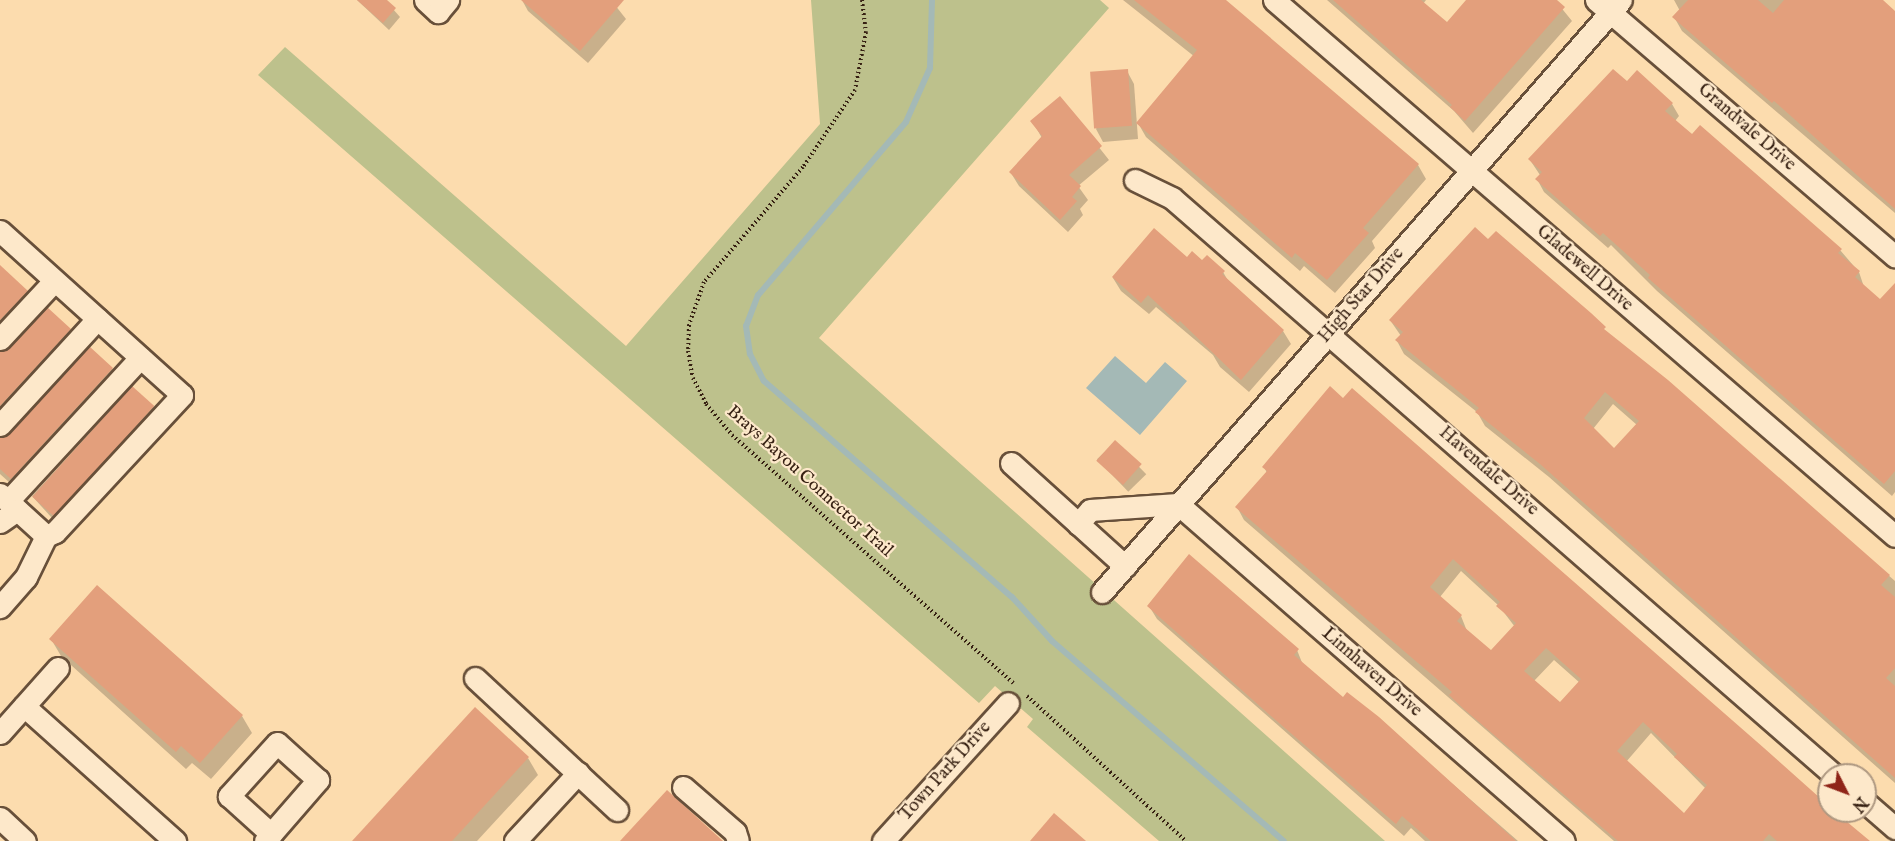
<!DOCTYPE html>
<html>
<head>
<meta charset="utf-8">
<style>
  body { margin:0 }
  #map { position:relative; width:1895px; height:841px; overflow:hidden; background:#fcdcae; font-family:"IM FELL English",serif }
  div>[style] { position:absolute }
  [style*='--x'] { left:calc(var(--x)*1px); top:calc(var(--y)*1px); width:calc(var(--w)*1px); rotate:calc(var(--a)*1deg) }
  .green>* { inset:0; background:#bdc18c }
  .water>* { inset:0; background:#a4b9b6 }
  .shadow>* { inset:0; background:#0003; transform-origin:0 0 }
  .stream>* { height:6px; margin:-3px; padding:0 3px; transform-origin:3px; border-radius:3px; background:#a4b9b6 }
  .building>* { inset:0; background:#e39f7c; transform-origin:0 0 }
  .path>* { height:4px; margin-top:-2px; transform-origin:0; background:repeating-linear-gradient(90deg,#372113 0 1.5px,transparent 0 4.5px) }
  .roads { filter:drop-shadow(2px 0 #68503a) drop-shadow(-2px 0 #68503a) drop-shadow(0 2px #68503a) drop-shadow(0 -2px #68503a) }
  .minor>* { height:21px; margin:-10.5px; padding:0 10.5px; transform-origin:10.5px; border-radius:10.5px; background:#fde8ca }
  span { translate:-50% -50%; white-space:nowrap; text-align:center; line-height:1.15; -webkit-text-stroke:4.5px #fde8ca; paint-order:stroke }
  .street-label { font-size:18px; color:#372113 }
  .north { position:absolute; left:1817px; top:763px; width:60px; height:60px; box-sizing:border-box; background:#fde8ca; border:2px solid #ae9881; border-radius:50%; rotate:132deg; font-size:16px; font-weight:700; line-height:24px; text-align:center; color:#372113 }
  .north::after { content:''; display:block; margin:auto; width:21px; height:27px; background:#8f2418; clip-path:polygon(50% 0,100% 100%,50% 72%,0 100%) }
</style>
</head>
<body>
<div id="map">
  <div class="green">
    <i style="clip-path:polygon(811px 0,1100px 0,1109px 8px,819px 338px,1385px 841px,1159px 841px,1027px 727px,1033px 719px,995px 686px,979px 703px,258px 75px,285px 47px,626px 346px,820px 124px)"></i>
  </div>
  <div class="water">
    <i style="clip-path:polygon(1115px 356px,1146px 383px,1165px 362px,1187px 381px,1140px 435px,1086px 388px)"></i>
  </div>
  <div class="shadow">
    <i style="clip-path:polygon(357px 0,385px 0,400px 17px,389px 30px)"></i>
    <i style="clip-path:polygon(522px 0,611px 0,626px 19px,588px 63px,528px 11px)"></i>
    <i style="clip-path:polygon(1123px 0,1223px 0,1418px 165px,1426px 179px,1372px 241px,1375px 248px,1335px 293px,1304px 266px,1300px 271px,1146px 137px,1138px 123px,1195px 57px)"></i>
    <i style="clip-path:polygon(1327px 0,1426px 0,1423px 4px,1447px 24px,1467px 0,1555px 0,1572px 21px,1473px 133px,1454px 111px)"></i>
    <i style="clip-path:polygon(1674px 0,1880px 0,1895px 13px,1895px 213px,1682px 31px,1674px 17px,1680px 11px)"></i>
    <i style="clip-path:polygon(1127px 71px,1134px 84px,1138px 139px,1103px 142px,1096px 129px)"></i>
    <i style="clip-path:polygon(1627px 83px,1672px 104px,1679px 116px,1675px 121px,1840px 250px,1859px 272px,1864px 287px,1880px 301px,1895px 297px,1895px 492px,1892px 496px,1657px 291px,1611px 245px,1608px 248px,1544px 192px,1537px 179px,1540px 175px,1530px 160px)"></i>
    <i style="clip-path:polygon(1060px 98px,1109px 160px,1078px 186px,1088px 200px,1080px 209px,1083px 215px,1068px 232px,1019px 186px,1011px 173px,1042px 138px,1032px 121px)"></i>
    <i style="clip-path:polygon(evenodd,1489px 241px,1527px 258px,1609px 335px,1667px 381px,1895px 581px,1895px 783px,1549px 477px,1485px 426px,1477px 412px,1404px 354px,1397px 341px,1401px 336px,1390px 320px,1489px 241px,1613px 404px,1637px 425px,1614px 450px,1593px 429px,1613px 404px)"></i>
    <i style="clip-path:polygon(1187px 259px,1223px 272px,1230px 284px,1283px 331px,1291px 344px,1249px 392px,1220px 367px,1213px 355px,1156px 307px,1149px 314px,1121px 291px,1113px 278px)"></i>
    <i style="clip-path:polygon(0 267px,26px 292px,34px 305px,0 343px)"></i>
    <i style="clip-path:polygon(69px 330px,77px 344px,0 428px,0 352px)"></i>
    <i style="clip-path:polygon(89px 349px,112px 369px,120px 383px,20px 492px,0 474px,0 438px,10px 435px)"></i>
    <i style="clip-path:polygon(132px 388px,153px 407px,161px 420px,61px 528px,32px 496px)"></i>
    <i style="clip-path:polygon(evenodd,1330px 388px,1829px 807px,1865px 841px,1614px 841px,1244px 520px,1237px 507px,1267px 473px,1264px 467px,1330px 388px,1461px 571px,1499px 606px,1515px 627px,1491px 652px,1467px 631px,1461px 616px,1440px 597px,1461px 571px,1330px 388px,1554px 660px,1580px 683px,1560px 704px,1534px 681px,1554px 660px,1330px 388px,1651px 733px,1706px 789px,1684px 815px,1626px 762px,1651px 733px)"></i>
    <i style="left:1115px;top:442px;width:45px;height:25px;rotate:46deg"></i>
    <i style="clip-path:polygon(1149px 606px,1297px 650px,1303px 665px,1343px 699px,1378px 719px,1518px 841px,1425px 841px,1411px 828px,1404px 836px,1157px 619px)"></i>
    <i style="clip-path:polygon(51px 639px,242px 716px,252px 733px,211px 779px,192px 763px,186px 769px,61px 656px)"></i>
    <i style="clip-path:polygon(528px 758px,538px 775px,477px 841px,354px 841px)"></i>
  </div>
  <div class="stream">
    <i style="--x:932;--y:0;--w:68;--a:91.7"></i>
    <i style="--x:930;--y:68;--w:59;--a:114"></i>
    <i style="--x:906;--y:122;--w:228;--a:130.5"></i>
    <i style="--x:758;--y:295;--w:33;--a:111"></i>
    <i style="--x:746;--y:326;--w:28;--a:82"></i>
    <i style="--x:750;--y:354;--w:30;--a:63"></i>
    <i style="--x:764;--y:381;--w:329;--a:41.1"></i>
    <i style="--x:1012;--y:597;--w:59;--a:47.7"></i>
    <i style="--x:1052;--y:641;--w:306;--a:40.8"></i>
  </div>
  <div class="building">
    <i style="clip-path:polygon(357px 0,387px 0,396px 8px,383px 23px)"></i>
    <i style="clip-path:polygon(521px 0,624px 0,580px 51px)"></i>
    <i style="clip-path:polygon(1134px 0,1226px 0,1419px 164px,1363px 228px,1369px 233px,1327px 280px,1295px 253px,1292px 258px,1136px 123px,1197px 50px)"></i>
    <i style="clip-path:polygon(1333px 0,1421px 0,1447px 22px,1466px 0,1557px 0,1565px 7px,1465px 121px,1450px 107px,1452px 105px)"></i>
    <i style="clip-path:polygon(1688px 0,1758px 0,1773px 13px,1784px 0,1883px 0,1895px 11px,1895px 209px,1774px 101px,1772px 103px,1672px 17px)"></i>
    <i style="left:1128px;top:69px;width:57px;height:38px;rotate:86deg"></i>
    <i style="clip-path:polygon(1613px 69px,1627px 81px,1637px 70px,1673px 103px,1665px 111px,1692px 134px,1700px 125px,1842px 249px,1838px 253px,1860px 271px,1855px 277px,1880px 299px,1895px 283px,1895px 471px,1884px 484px,1648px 278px,1650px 275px,1603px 233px,1600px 236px,1535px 179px,1542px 172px,1528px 159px)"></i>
    <i style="clip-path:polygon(1060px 96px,1102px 146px,1069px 175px,1081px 186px,1072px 197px,1077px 201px,1060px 220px,1009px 172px,1042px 136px,1030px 121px)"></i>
    <i style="clip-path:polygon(evenodd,1475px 227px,1488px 239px,1496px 231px,1591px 313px,1606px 327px,1604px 329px,1668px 380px,1890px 575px,1881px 585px,1895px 597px,1895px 668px,1886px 678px,1895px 686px,1895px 778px,1540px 464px,1475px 412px,1479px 408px,1395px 340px,1403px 332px,1389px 320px,1475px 227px,1605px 392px,1639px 421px,1614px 448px,1584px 418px,1605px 392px)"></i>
    <i style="clip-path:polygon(1154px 228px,1187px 257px,1192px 251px,1202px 260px,1207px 255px,1225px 271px,1222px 274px,1284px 330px,1241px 380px,1180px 321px,1178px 323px,1148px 295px,1141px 303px,1112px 277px)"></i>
    <i style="clip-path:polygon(0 265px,28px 291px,0 320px)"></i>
    <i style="clip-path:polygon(47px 307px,71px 329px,0 406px,0 351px,9px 348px)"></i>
    <i style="clip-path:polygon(89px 346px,113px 368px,11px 479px,0 469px,0 437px,9px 434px)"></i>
    <i style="left:132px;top:386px;width:30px;height:149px;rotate:42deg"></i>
    <i style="clip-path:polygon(evenodd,1330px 386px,1343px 398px,1352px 388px,1764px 748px,1829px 806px,1829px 811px,1834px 811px,1870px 841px,1777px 841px,1769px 834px,1763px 841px,1618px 841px,1465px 710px,1449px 695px,1452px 692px,1235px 507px,1267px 471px,1262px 467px,1330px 386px,1453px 559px,1500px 602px,1496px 606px,1516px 623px,1491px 650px,1457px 621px,1462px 615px,1430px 587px,1453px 559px,1330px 386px,1546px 648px,1581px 679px,1560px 702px,1524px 671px,1546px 648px,1330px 386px,1643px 722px,1677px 754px,1674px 757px,1707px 785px,1684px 813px,1617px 751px,1643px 722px)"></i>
    <i style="left:1115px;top:440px;width:36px;height:28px;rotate:42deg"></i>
    <i style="clip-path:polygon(1189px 554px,1299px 649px,1294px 655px,1343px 697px,1347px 692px,1379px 717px,1516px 841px,1431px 841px,1402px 816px,1396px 824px,1271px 716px,1147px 606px)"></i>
    <i style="clip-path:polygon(97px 585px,243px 715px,200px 763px,181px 746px,176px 752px,49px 639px)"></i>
    <i style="clip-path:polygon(475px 707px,529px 757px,452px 841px,352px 841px)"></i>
    <i style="clip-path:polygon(667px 790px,723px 841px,620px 841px)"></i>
    <i style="clip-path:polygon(1054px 813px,1086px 841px,1030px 841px)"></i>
  </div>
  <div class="path">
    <i style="--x:862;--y:0;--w:32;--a:83"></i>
    <i style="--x:866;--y:32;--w:59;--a:100.7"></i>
    <i style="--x:855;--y:90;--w:93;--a:124"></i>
    <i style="--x:803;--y:167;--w:152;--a:130.7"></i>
    <i style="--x:704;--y:282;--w:46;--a:109.2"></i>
    <i style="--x:689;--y:325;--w:26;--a:92"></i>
    <i style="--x:688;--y:351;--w:27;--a:80"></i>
    <i style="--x:693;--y:378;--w:29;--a:63"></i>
    <i style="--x:706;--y:404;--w:40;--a:50"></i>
    <i style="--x:732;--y:435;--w:375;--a:41.4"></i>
    <i style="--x:1027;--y:696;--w:215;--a:42.4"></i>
  </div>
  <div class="roads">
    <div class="minor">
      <i style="--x:425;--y:0;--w:18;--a:43"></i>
      <i style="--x:438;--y:12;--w:16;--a:-50"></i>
      <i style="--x:1274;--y:0;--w:820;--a:40.8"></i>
      <i style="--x:1596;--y:0;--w:394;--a:40.6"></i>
      <i style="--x:1135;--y:180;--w:41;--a:25.9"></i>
      <i style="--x:1172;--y:198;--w:878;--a:41.08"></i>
      <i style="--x:0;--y:231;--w:245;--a:42"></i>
      <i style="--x:182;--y:395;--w:187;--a:132.8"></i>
      <i style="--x:55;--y:532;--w:10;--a:156"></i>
      <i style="--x:46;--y:536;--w:46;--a:116"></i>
      <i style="--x:26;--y:577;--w:40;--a:131"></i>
      <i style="--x:0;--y:339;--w:79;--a:-47"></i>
      <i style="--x:0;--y:425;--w:144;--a:-47.5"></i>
      <i style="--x:1011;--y:463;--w:154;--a:42.1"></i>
      <i style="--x:0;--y:494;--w:62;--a:42.4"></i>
      <i style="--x:8;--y:501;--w:195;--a:-47.3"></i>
      <i style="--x:1178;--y:504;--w:512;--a:41.12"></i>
      <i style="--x:0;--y:522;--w:21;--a:-35"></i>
      <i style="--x:1078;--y:524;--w:18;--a:-49"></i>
      <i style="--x:1090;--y:510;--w:88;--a:-3.9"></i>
      <i style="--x:1102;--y:592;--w:787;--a:-48.76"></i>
      <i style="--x:475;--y:678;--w:194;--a:42.9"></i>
      <i style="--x:24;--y:706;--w:203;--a:41.8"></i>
      <i style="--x:0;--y:733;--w:87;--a:-48.3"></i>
      <i style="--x:683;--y:787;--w:69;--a:40.9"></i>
      <i style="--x:735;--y:832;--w:9;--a:72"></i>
      <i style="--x:1865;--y:802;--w:40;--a:41"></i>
      <i style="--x:0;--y:818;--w:34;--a:43"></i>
      <i style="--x:265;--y:841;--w:9;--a:-49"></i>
      <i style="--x:271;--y:834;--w:72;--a:-49"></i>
      <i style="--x:318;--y:780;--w:55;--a:-137.9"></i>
      <i style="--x:277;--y:743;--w:72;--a:132.2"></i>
      <i style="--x:229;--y:796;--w:57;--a:42.1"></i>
      <i style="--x:515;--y:841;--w:93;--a:-47.2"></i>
      <i style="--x:883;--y:841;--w:186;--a:-47.8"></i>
    </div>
  </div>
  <div class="street-label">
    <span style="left:1746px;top:128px;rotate:41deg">Grandvale Drive</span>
    <span style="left:1584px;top:269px;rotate:41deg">Gladewell Drive</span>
    <span style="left:1362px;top:296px;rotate:-49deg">High Star Drive</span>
    <span style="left:1488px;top:472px;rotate:41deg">Havendale Drive</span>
    <span style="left:809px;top:482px;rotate:42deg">Brays Bayou Connector Trail</span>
    <span style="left:1371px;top:673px;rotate:41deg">Linnhaven Drive</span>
    <span style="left:946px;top:772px;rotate:-48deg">Town Park Drive</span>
  </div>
  <div class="north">N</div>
</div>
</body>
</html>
